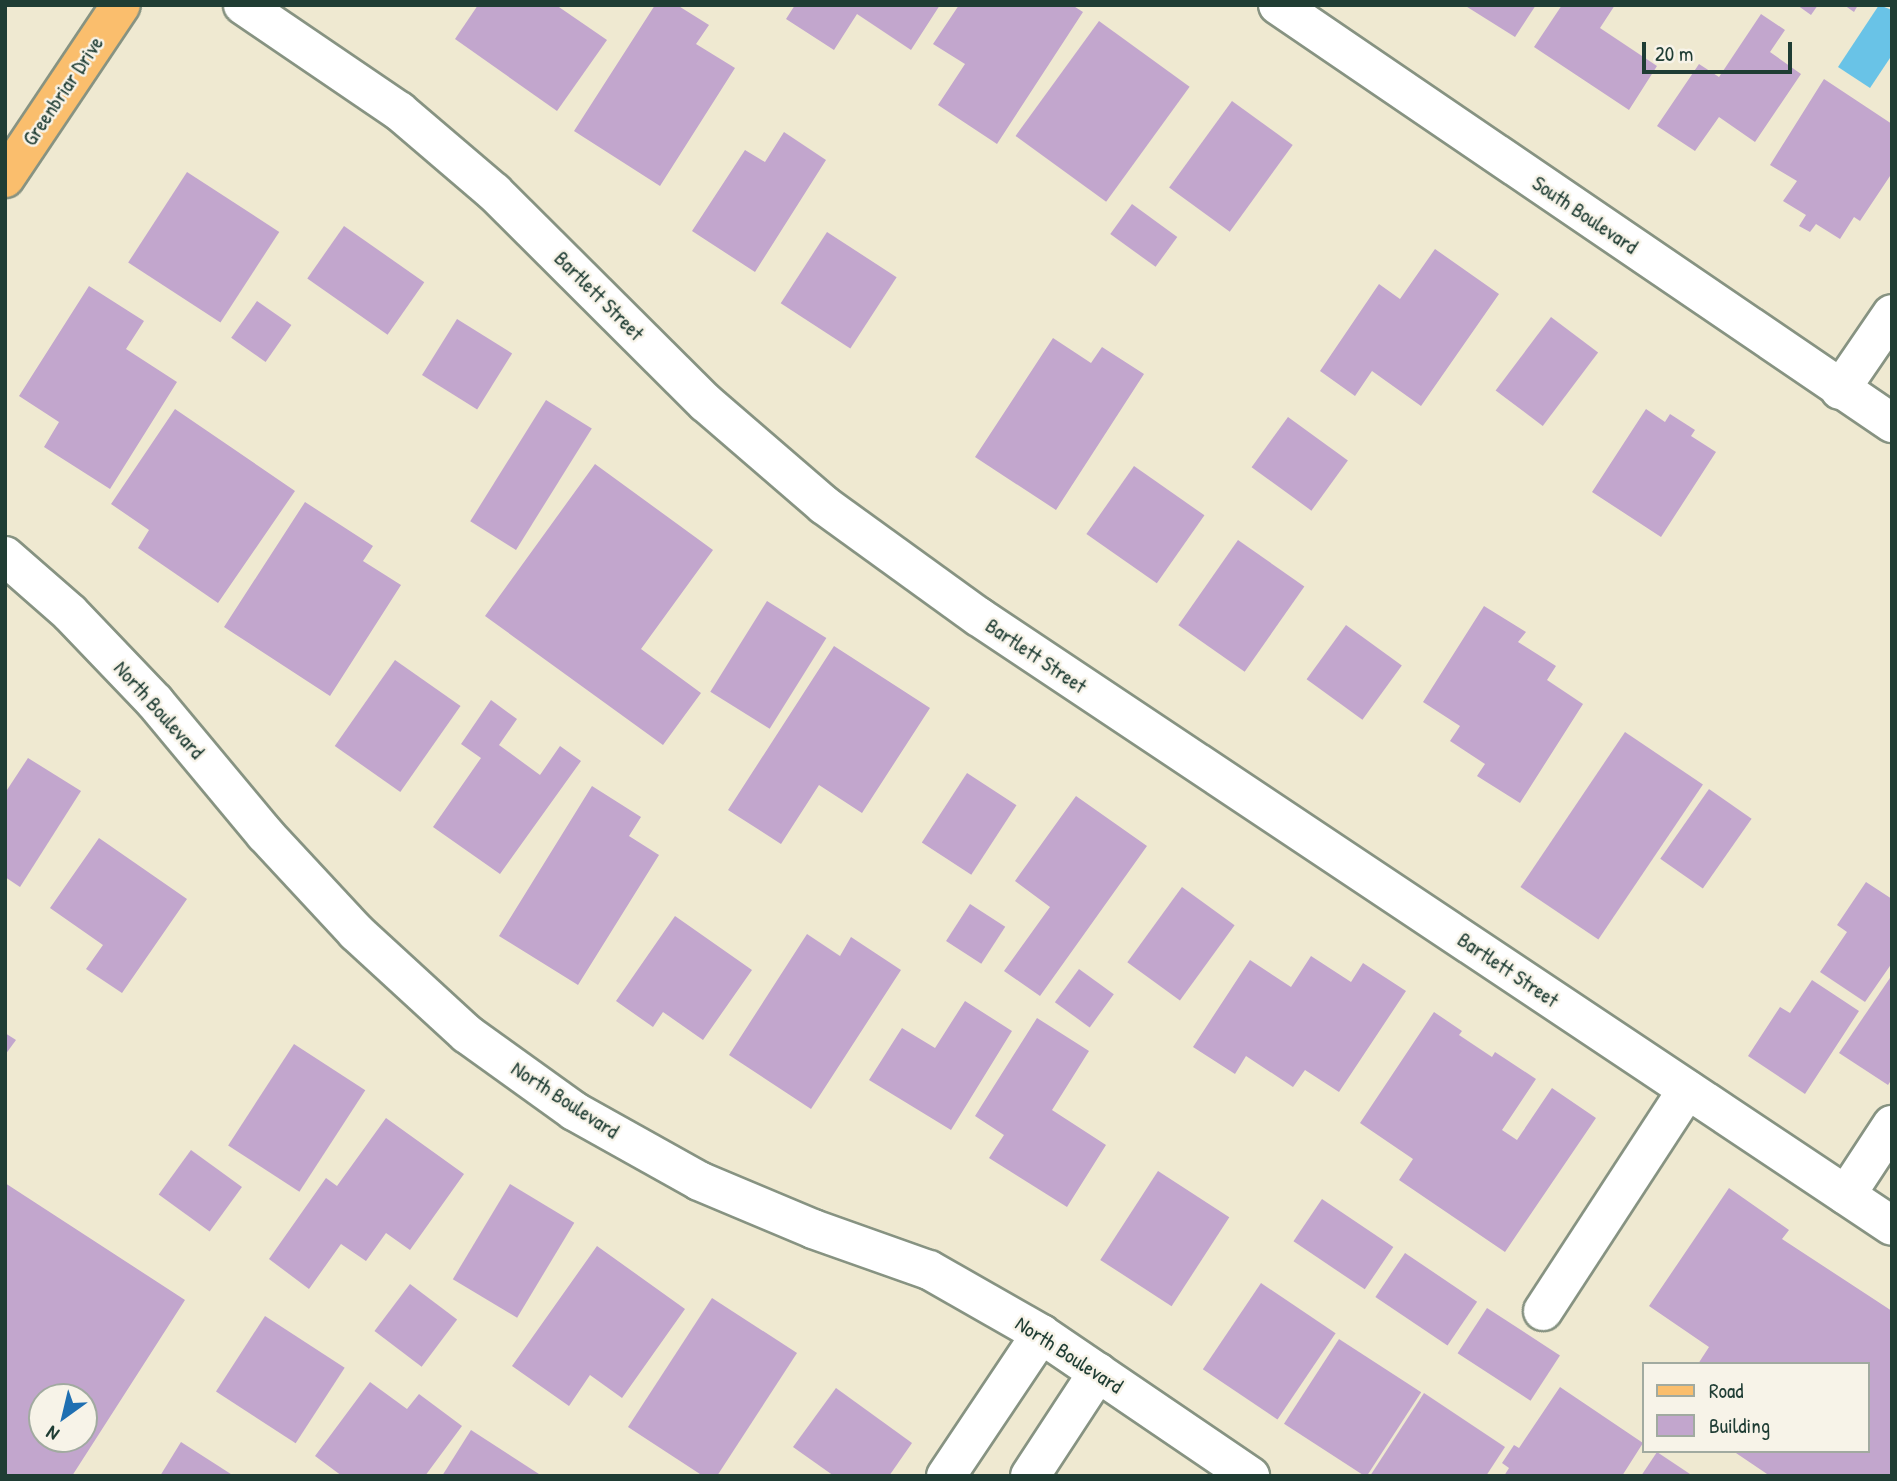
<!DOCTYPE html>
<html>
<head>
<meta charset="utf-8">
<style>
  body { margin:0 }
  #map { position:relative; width:1897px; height:1481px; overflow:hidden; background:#efe9d1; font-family:"Patrick Hand",sans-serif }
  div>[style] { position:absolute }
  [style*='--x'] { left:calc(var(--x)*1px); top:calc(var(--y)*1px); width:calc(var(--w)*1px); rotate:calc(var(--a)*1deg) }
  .water>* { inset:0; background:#69c3e7 }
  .building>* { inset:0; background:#c2a6cd; transform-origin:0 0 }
  .roads { filter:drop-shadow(2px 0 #879382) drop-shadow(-2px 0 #879382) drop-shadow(0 2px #879382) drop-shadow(0 -2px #879382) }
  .minor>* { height:38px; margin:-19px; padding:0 19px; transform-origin:19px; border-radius:19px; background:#fff }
  .major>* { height:38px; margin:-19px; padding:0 19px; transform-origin:19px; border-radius:19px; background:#fabe6d }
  span { translate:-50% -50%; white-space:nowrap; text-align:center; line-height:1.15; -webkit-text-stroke:5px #f7f3e8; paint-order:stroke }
  .street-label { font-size:21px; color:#1f3d34 }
  .frame { position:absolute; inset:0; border:7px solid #1f3d34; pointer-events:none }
  .legend { position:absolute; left:1642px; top:1362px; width:228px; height:91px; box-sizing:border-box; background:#f7f3e8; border:2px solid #a1aaa0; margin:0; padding:9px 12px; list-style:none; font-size:21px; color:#1f3d34 }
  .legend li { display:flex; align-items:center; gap:14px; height:35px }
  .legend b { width:35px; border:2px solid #a1aaa0 }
  .north { position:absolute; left:28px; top:1383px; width:70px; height:70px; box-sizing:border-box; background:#f7f3e8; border:2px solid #a1aaa0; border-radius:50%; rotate:214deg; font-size:19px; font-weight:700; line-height:28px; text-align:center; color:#1f3d34 }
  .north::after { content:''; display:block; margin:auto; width:24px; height:32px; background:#1f6fb2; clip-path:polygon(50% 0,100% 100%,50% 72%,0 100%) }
  .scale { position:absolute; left:1642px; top:42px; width:150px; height:32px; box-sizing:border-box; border:4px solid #1f3d34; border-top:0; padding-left:9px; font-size:21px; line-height:24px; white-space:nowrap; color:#1f3d34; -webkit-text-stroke:5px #f7f3e8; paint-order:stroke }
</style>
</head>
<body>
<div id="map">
  <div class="water">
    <i style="clip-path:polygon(1879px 5px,1892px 10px,1892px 55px,1870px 88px,1838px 67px)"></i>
  </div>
  <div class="building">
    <i style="clip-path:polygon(478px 5px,556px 5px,607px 40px,557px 111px,455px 39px)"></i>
    <i style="clip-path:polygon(655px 5px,677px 5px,709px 25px,696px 44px,735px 68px,660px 186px,574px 131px)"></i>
    <i style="clip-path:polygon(795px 5px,940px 5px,911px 50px,857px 14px,834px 50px,786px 19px)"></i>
    <i style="clip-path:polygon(959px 5px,1072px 5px,1083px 12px,997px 144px,938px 105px,965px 64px,933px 44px)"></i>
    <i style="clip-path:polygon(1464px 5px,1536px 5px,1515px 37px)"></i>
    <i style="clip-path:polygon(1562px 5px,1615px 5px,1600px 28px,1657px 66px,1629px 110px,1534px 47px)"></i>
    <i style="clip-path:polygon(1797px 5px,1818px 5px,1811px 15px)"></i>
    <i style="clip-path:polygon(1844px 5px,1858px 5px,1854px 12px)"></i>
    <i style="clip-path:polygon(1761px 14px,1785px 30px,1770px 52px,1801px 74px,1755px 142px,1719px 117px,1695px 151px,1657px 126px,1699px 64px,1719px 77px)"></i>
    <i style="left:1099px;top:21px;width:112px;height:142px;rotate:36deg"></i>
    <i style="clip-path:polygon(1824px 79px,1892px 124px,1892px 173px,1860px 221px,1854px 217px,1840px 239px,1816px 224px,1810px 232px,1799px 226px,1806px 215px,1783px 201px,1797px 181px,1770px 165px)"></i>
    <i style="left:1232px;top:101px;width:75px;height:107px;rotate:36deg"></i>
    <i style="clip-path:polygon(784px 132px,826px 160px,755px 272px,692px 231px,745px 150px,765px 162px)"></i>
    <i style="left:187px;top:172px;width:110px;height:108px;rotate:33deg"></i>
    <i style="left:1132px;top:204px;width:56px;height:37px;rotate:36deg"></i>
    <i style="left:344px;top:226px;width:98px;height:64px;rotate:35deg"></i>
    <i style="left:827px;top:232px;width:83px;height:85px;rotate:33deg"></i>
    <i style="clip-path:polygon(1435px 249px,1499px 294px,1421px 406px,1372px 371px,1355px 396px,1320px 371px,1379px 284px,1400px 299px)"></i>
    <i style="clip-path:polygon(89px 286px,144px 321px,126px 349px,177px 382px,110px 489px,44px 447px,59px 422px,19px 396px)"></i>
    <i style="left:257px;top:301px;width:42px;height:45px;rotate:35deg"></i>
    <i style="left:1551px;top:317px;width:59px;height:92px;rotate:37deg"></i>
    <i style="left:457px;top:319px;width:65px;height:66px;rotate:32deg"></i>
    <i style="clip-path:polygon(1053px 338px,1091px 363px,1102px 347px,1144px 374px,1056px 510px,975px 457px)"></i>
    <i style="left:546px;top:400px;width:54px;height:143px;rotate:32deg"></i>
    <i style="clip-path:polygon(175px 409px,295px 491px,218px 603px,138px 548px,149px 530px,111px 504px)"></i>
    <i style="clip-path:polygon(1646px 409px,1665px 422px,1670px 414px,1695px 430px,1691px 436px,1716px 452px,1661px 537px,1592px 492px)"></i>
    <i style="left:1288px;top:417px;width:74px;height:62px;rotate:36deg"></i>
    <i style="clip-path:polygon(595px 464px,713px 550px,641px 649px,701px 693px,663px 745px,485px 616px)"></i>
    <i style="left:1134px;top:466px;width:86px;height:83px;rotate:35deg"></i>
    <i style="clip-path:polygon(305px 502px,373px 546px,363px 561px,401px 585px,330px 696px,224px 627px)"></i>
    <i style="left:1238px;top:540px;width:81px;height:104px;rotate:35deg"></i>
    <i style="left:767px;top:601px;width:70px;height:107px;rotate:32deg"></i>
    <i style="clip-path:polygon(1484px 606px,1526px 632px,1518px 642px,1556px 666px,1547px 680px,1583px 704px,1520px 803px,1477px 776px,1485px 764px,1450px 741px,1460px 726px,1423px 702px)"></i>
    <i style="left:1346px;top:625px;width:69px;height:67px;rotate:36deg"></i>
    <i style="clip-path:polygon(834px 646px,930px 708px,862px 813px,819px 785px,781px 844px,728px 810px)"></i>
    <i style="left:395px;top:660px;width:80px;height:105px;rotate:35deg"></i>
    <i style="clip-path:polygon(491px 700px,517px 719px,499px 745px,540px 775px,560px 746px,581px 761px,500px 874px,433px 827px,481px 758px,461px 744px)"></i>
    <i style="left:1625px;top:732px;width:94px;height:187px;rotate:34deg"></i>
    <i style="clip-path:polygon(28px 758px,81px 791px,20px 887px,5px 877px,5px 793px)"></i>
    <i style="left:967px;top:773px;width:59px;height:83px;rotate:33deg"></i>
    <i style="clip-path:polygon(592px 786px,641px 817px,629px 836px,659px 855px,578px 985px,499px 936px)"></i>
    <i style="left:1709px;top:789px;width:52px;height:85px;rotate:35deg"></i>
    <i style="clip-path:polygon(1076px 796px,1147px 846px,1040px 996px,1004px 971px,1050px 907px,1015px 881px)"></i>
    <i style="clip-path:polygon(99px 838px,187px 899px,122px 993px,86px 969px,103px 945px,50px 908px)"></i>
    <i style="clip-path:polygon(1866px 882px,1892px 899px,1892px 963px,1865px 1002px,1820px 972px,1847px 932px,1837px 925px)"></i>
    <i style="left:1182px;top:887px;width:65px;height:93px;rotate:36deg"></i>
    <i style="left:970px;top:904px;width:42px;height:44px;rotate:33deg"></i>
    <i style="clip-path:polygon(675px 916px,752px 970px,703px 1040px,663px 1012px,653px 1027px,616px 1001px)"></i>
    <i style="clip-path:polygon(807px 934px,840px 956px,851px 937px,901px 970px,811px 1109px,729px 1055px)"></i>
    <i style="clip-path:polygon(1311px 956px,1351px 982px,1363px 963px,1406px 991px,1339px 1092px,1305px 1070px,1293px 1087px,1246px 1056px,1235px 1074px,1193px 1047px,1250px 960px,1291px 987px)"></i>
    <i style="left:1079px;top:969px;width:43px;height:41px;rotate:36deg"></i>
    <i style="clip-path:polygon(1892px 975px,1892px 1079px,1888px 1085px,1839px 1053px)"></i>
    <i style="clip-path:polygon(1812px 980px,1859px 1011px,1805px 1094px,1748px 1056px,1780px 1007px,1790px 1013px)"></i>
    <i style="clip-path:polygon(965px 1001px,1012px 1031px,951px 1130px,869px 1080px,902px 1028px,935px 1048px)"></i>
    <i style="clip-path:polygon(1434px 1012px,1462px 1031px,1459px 1035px,1492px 1057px,1495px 1052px,1536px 1079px,1502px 1130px,1517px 1140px,1552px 1088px,1596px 1118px,1505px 1252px,1399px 1180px,1413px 1159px,1360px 1123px)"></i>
    <i style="clip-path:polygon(1037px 1018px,1089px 1051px,1052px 1110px,1106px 1145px,1067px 1207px,989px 1158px,1004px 1135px,975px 1116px)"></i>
    <i style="clip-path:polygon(5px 1033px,16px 1040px,5px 1055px)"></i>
    <i style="left:294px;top:1044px;width:85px;height:121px;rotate:33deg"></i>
    <i style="clip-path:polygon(386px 1118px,464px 1174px,410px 1250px,386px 1233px,366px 1261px,341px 1244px,309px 1289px,269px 1259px,326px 1178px,337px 1186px)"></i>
    <i style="left:191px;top:1150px;width:63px;height:55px;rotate:36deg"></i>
    <i style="left:1158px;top:1171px;width:85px;height:106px;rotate:33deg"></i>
    <i style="clip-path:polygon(evenodd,5px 1183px,185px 1300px,72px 1476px,5px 1476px,5px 1183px,42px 1397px,84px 1397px,84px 1439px,42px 1439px,42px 1397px)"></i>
    <i style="left:510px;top:1184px;width:75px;height:111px;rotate:31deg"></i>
    <i style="clip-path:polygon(1729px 1188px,1789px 1230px,1782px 1239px,1892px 1311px,1892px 1476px,1770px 1476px,1733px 1451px,1867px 1451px,1867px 1364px,1698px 1364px,1709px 1347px,1649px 1306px)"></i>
    <i style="left:1322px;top:1199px;width:86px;height:51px;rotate:34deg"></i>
    <i style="clip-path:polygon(597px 1246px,685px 1309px,622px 1398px,590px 1375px,569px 1406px,512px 1366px)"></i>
    <i style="left:1405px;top:1253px;width:87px;height:53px;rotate:34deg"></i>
    <i style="left:1261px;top:1283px;width:90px;height:104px;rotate:34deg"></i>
    <i style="left:410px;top:1284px;width:59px;height:59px;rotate:37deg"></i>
    <i style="clip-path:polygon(712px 1298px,797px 1353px,717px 1476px,703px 1476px,628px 1427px)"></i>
    <i style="left:1487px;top:1308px;width:87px;height:54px;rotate:33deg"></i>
    <i style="left:265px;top:1316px;width:95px;height:90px;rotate:33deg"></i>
    <i style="left:1339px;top:1339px;width:98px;height:101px;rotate:33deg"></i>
    <i style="clip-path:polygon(370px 1382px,407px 1409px,419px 1394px,462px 1426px,425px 1476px,342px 1476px,315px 1456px)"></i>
    <i style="clip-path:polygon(1560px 1387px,1643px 1443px,1622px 1476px,1504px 1476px,1509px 1468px,1502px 1463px,1514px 1445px,1519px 1448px)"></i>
    <i style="clip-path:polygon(836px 1388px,912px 1443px,889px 1476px,834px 1476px,793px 1447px)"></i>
    <i style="clip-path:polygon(1424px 1393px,1505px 1447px,1486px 1476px,1370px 1476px)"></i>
    <i style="clip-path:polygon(471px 1430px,542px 1476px,442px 1476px)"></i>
    <i style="clip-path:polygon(181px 1442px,234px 1476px,160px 1476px)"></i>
    <i style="clip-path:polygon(1657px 1452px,1693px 1476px,1641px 1476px)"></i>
  </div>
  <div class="roads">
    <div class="minor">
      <i style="--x:243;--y:5;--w:189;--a:34.2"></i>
      <i style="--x:399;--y:111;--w:125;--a:40.5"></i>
      <i style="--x:494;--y:192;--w:299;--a:44.9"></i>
      <i style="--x:706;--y:403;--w:156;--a:40.8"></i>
      <i style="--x:824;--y:505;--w:191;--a:35.9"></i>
      <i style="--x:979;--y:617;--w:1097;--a:33.7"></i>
      <i style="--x:1278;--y:5;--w:743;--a:34.25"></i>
      <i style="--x:1840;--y:390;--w:92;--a:-55.6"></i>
      <i style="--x:5;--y:556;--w:86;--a:41.2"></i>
      <i style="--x:70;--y:613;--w:123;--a:46.3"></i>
      <i style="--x:155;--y:702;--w:172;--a:50.2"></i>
      <i style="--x:265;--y:834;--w:134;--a:47.1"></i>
      <i style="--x:356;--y:932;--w:151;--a:42.6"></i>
      <i style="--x:467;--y:1034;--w:132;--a:35.7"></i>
      <i style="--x:574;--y:1111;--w:143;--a:29.2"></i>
      <i style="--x:699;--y:1181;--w:124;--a:22.8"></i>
      <i style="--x:813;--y:1229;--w:123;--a:19.5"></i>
      <i style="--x:929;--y:1270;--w:129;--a:29.7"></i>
      <i style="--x:1041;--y:1334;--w:253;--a:34.2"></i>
      <i style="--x:1846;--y:1195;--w:84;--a:-56.7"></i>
      <i style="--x:1543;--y:1311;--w:264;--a:-56.9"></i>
      <i style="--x:946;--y:1476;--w:171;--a:-56.2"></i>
      <i style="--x:1030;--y:1476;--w:124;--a:-56.8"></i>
    </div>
    <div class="major">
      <i style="--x:5;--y:178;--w:208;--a:-56.2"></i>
    </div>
  </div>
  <div class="street-label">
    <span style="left:63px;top:91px;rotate:-56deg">Greenbriar Drive</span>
    <span style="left:1585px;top:215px;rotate:34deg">South Boulevard</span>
    <span style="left:599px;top:296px;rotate:45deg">Bartlett Street</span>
    <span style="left:1036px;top:656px;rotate:34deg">Bartlett Street</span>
    <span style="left:159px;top:710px;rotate:48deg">North Boulevard</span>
    <span style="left:1508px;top:970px;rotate:34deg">Bartlett Street</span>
    <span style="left:565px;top:1100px;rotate:33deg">North Boulevard</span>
    <span style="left:1069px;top:1355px;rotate:33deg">North Boulevard</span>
  </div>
  <div class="frame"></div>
  <ul class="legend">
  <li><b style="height:9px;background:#fabe6d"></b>Road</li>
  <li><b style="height:19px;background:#c2a6cd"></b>Building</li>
  </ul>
  <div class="north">N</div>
  <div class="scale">20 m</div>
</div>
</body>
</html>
